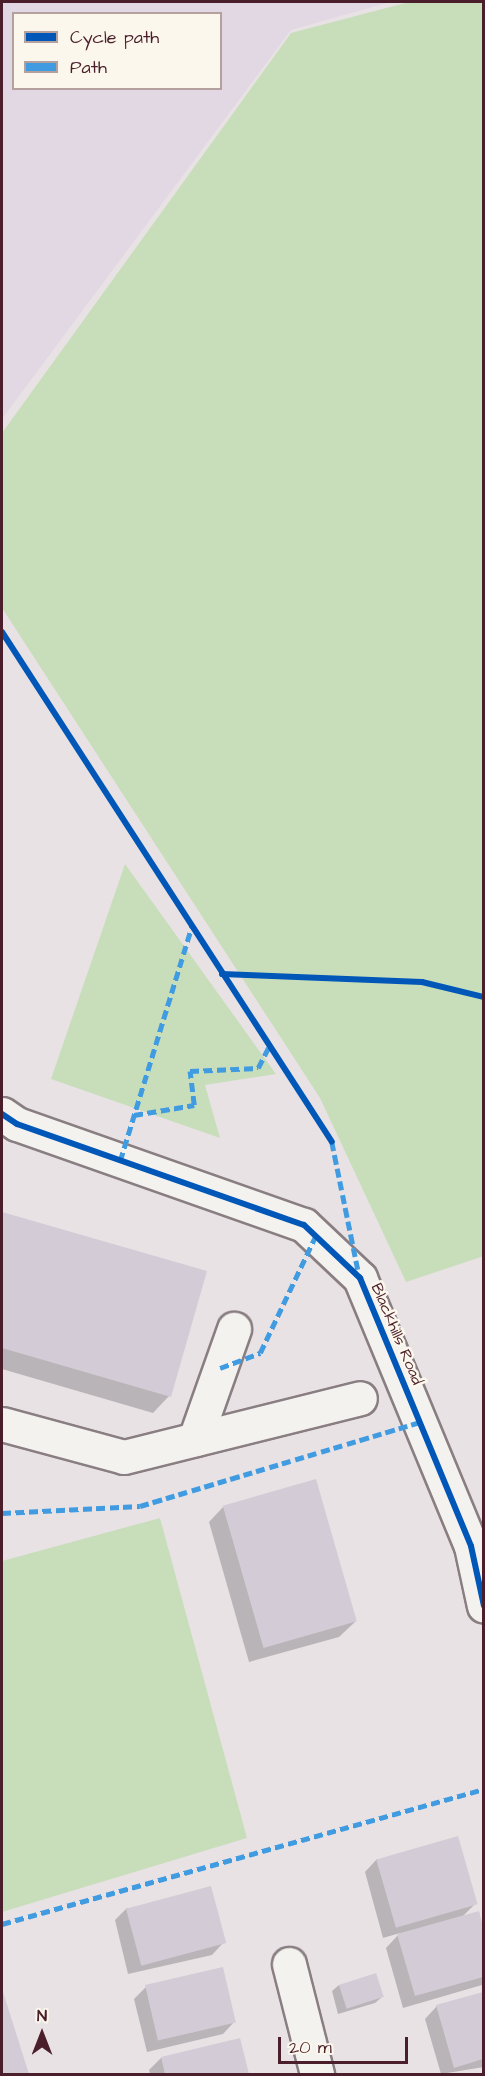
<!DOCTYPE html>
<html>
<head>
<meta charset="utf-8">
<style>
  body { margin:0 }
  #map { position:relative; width:485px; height:2076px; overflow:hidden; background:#e8e2e5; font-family:"Architects Daughter",sans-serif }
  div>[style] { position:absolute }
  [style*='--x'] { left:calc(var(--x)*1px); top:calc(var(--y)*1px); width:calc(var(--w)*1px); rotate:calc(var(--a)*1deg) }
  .built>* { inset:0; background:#e2d8e3 }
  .green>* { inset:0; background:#c8debb }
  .shadow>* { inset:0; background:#0003 }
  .building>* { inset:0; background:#d3cbd5; transform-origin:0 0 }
  .roads { filter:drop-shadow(2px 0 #897e82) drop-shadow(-2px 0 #897e82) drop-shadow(0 2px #897e82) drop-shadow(0 -2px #897e82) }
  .minor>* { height:33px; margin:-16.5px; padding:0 16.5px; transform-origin:16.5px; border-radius:16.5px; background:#f4f2ef }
  .quiet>* { height:4.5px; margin-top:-2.25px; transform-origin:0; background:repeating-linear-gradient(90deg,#409be1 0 9px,transparent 0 13.5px) }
  .cycleway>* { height:6px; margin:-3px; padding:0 3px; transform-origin:3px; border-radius:3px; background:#0057b8 }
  span { translate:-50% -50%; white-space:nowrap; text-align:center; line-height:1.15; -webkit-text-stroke:5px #fbf7ec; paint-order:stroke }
  .street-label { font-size:16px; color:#4a1f2b }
  .frame { position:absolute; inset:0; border:3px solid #4a1f2b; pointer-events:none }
  .legend { position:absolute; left:12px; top:12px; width:210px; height:78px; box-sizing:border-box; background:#fbf7ec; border:2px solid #b4a19f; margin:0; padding:8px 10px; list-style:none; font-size:18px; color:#4a1f2b }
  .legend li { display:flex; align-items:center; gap:12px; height:30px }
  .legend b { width:30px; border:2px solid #b4a19f }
  .north { position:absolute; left:12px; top:2004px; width:60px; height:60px; -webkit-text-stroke:4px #fbf7ec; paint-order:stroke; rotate:0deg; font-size:16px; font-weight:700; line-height:24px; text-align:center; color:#4a1f2b }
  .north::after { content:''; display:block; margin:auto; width:21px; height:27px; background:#4a1f2b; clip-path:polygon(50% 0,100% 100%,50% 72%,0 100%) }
  .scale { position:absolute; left:278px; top:2037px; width:130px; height:27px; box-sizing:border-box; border:3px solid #4a1f2b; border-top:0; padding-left:8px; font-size:18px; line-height:21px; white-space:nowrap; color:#4a1f2b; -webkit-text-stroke:4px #fbf7ec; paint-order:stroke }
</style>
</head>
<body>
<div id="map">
  <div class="built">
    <i style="clip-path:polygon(evenodd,2px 2px,390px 2px,291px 30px,2px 419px,2px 2px,14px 14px,220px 14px,220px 88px,14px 88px,14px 14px)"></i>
  </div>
  <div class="green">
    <i style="clip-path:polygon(409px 2px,483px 2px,484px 1256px,406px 1282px,320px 1098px,2px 608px,2px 433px,291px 33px)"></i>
    <i style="clip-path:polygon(125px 864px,276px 1074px,205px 1085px,220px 1138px,51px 1079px)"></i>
    <i style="clip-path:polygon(160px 1518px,247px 1838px,2px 1912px,2px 1561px)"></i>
  </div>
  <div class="shadow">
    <i style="clip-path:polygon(2px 1213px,205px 1272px,169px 1396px,153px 1413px,2px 1369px)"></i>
    <i style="clip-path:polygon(224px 1506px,355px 1622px,339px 1637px,249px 1662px,209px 1522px)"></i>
    <i style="clip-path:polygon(377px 1859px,475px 1904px,462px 1917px,478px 1913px,484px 1933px,482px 1985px,403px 2008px,386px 1948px,400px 1933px,383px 1938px,365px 1872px)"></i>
    <i style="clip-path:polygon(127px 1908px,224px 1942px,212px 1955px,128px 1974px,115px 1920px)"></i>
    <i style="clip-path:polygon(339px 1985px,382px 1997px,375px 2003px,338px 2014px,332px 1991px)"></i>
    <i style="clip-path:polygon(146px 1987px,235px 2021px,223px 2034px,147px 2052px,134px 1999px)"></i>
    <i style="clip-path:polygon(2px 1994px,28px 2074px,2px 2074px)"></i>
    <i style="clip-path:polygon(484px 1994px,484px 2067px,441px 2074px,425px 2019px,437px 2006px)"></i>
    <i style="clip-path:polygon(239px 2040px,248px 2074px,150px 2074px,149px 2070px,161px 2058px)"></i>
  </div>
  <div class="building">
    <i style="clip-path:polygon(2px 1212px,207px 1271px,171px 1397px,2px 1348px)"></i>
    <i style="left:316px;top:1479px;width:148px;height:97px;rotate:74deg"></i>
    <i style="left:458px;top:1836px;width:71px;height:85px;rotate:74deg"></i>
    <i style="left:211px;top:1886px;width:59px;height:88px;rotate:75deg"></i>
    <i style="clip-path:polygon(479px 1911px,483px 1927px,483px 1977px,415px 1996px,397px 1934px)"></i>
    <i style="left:223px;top:1967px;width:57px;height:80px;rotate:77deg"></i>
    <i style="left:376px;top:1973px;width:25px;height:39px;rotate:72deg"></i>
    <i style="clip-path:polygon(3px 1992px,29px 2074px,2px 2074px)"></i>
    <i style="clip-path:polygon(483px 1992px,483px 2059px,454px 2068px,436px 2005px)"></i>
    <i style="clip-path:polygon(240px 2038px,249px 2074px,165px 2074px,161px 2057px)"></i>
  </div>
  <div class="roads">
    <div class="minor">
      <i style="--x:2;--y:1114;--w:18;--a:34"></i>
      <i style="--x:17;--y:1124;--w:304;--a:19.4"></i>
      <i style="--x:304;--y:1225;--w:77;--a:43.4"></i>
      <i style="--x:360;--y:1278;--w:290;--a:67.5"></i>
      <i style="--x:471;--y:1546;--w:61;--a:77.8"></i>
      <i style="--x:2;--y:1424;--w:126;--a:15.1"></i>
      <i style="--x:124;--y:1457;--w:243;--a:-14"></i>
      <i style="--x:195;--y:1439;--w:117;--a:-70.5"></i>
      <i style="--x:289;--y:1964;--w:114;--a:75.7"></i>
    </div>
  </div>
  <div class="quiet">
    <i style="--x:134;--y:1115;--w:61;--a:-9.5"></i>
    <i style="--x:194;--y:1105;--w:34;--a:-97"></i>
    <i style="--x:190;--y:1071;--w:68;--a:-2.5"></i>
    <i style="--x:258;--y:1068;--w:25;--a:-63"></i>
    <i style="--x:332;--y:1142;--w:136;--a:78.5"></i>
    <i style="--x:120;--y:1161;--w:246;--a:-73"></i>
    <i style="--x:220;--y:1368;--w:43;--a:-20.6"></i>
    <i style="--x:260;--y:1353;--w:128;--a:-64.6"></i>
    <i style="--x:2;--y:1513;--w:138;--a:-2.9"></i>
    <i style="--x:140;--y:1506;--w:292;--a:-16.7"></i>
    <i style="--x:2;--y:1924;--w:501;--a:-15.65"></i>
  </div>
  <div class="cycleway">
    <i style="--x:2;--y:632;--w:607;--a:57.09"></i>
    <i style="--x:222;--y:974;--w:200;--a:2.3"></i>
    <i style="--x:422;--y:982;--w:64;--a:13.6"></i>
    <i style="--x:2;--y:1114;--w:18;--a:34"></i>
    <i style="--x:17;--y:1124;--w:304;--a:19.4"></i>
    <i style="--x:304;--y:1225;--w:77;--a:43.4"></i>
    <i style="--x:360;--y:1278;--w:290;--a:67.5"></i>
    <i style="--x:471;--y:1546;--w:61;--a:77.8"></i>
  </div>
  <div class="street-label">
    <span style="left:397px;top:1334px;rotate:67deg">Blackhills Road</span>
  </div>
  <div class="frame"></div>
  <ul class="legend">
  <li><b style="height:8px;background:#0057b8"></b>Cycle path</li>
  <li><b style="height:8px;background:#409be1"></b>Path</li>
  </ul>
  <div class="north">N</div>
  <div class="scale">20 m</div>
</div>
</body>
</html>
